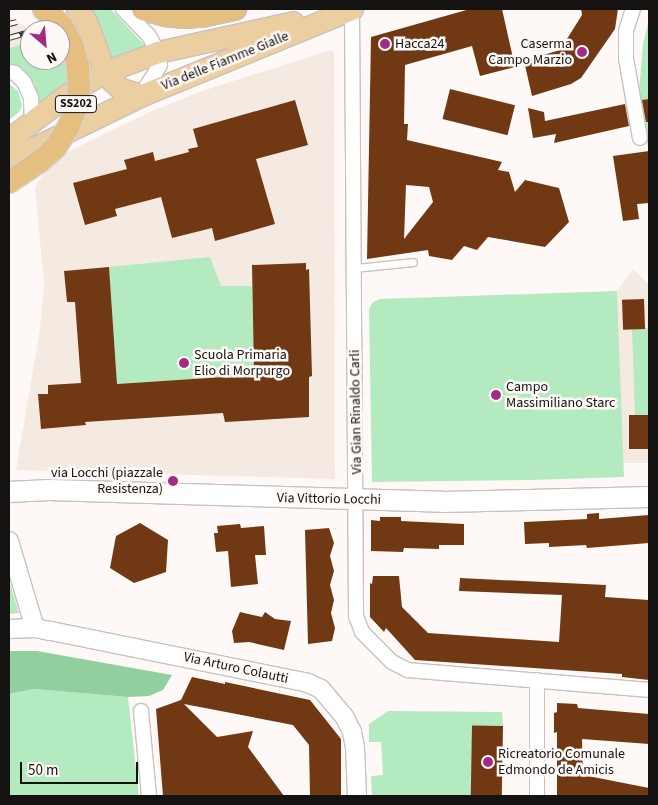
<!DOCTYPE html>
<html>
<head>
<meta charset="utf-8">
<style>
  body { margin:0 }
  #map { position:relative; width:658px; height:805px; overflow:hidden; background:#fef9f6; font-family:"Source Sans 3",sans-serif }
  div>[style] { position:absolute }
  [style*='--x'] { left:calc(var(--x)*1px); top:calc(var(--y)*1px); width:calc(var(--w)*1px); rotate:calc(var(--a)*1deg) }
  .built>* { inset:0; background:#f4eae2 }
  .green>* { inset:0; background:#b4eabf }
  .forest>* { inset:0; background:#92cf9f }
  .building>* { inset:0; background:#713913; transform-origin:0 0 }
  .roads { filter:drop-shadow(1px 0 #c7c2c0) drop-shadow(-1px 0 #c7c2c0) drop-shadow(0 1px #c7c2c0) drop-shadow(0 -1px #c7c2c0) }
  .service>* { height:7px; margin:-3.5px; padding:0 3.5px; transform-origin:3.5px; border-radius:3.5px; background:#fff }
  .minor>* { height:14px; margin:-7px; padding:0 7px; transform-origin:7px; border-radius:7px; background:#fff }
  .tertiary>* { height:18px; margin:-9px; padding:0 9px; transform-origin:9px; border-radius:9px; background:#fff }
  .secondary>* { height:20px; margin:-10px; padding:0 10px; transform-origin:10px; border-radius:10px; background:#fff }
  .primary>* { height:21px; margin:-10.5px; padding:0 10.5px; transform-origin:10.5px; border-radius:10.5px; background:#ebcfa0 }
  .trunk>* { height:22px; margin:-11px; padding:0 11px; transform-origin:11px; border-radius:11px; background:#e4bf80 }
  .rail>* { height:5.5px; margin-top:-2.75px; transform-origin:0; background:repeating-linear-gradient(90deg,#fef9f6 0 11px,#2e2c2b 0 22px); box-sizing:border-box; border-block:1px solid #2e2c2b }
  .bridges { filter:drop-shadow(1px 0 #d5d5d4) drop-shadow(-1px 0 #d5d5d4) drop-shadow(0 1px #d5d5d4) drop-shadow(0 -1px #d5d5d4) }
  .trunk-bridge>* { height:22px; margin:-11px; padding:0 11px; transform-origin:11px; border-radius:11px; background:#e4bf80 }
  .dots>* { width:14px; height:14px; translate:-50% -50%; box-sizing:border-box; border:2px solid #fef9f6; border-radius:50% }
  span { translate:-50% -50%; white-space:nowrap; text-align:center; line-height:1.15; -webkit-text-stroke:5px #fef9f6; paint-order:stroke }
  .shield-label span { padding:1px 4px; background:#fef9f6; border:1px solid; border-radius:4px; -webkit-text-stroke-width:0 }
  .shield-label { font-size:12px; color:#151312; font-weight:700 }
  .poi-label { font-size:14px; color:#151312 }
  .left { translate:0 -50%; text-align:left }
  .right { translate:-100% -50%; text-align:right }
  .street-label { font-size:14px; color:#151312 }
  .frame { position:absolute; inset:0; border:10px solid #151312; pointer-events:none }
  .north { position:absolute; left:20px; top:20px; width:50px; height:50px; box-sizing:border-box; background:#fef9f6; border:1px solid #a19d9b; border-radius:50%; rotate:153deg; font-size:14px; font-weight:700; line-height:20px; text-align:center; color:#151312 }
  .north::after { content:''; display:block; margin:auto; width:18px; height:22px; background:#a22b83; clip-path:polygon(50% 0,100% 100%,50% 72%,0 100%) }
  .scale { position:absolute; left:20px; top:762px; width:118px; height:22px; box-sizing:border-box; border:2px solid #151312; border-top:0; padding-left:6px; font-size:15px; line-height:18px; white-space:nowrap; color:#151312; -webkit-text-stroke:4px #fef9f6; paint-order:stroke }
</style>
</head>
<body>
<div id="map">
  <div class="built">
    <i style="clip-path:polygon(9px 16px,30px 30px,30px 42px,9px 48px)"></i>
    <i style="clip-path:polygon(331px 50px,334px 51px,335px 479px,16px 470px,40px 329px,44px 284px,35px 188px,46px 168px,59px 156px,152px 111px,199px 92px)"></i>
    <i style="clip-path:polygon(633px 269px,649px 285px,649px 463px,623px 463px,617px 291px)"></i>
  </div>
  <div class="green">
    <i style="clip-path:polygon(89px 9px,111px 9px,146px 47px,111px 61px)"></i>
    <i style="clip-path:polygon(649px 19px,649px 156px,639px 92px,643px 44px)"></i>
    <i style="clip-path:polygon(77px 29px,81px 42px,77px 77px,40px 105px,34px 83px,19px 68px,9px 63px,9px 48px,30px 42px,30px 60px,60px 60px,60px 34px)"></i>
    <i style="clip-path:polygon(9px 84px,18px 91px,22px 105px,20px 111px,9px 120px)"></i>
    <i style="clip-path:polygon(210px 257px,221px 286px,252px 286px,254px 375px,117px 384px,109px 267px)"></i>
    <i style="clip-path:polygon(617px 291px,624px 477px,531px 480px,372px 482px,369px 309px,373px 302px,380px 299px)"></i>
    <i style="clip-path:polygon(649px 328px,649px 415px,635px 415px,632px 329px)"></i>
    <i style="clip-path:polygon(9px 580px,19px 613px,9px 614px)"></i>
    <i style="clip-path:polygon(34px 689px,128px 697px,139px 796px,9px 796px,9px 694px)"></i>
    <i style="clip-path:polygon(388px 711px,502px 712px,503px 726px,472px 728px,473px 796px,372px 796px,371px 776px,383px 775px,381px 742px,369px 742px,369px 724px)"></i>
  </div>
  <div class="forest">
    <i style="clip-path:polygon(9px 651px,37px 651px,172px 675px,163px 690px,149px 696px,128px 697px,34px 689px,9px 694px)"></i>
  </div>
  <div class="building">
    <i style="clip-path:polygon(evenodd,470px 9px,502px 9px,515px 67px,480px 76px,472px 46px,405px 65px,404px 124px,408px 124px,407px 140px,502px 162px,498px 170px,509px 172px,515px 192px,525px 180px,559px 188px,569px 222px,545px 247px,488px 237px,477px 250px,464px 246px,452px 260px,429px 256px,428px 250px,367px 259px,371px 37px,470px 9px,406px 185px,429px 187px,433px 202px,404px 239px,406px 185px)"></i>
    <i style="clip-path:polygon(581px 9px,618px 9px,615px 29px,581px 78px,571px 84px,532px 96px,524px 61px,560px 50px,582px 15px)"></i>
    <i style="left:450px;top:89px;width:67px;height:31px;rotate:14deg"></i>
    <i style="clip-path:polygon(649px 99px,649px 122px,646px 122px,642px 100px)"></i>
    <i style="clip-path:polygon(295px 100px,308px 145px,256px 159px,275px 224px,215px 241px,212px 228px,172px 238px,161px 197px,115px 209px,117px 216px,85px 225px,73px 183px,127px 169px,124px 160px,153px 152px,155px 161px,189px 152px,188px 149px,198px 147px,193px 129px)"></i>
    <i style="clip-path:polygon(625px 104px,629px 126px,554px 143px,556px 134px,533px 138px,528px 108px,544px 112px,545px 121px)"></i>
    <i style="clip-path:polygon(649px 151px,649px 203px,637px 204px,639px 219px,623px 221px,613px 156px)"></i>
    <i style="clip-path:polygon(306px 263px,306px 270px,309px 269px,312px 376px,309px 377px,309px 417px,225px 422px,223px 413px,85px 422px,86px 425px,41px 429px,38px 394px,48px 394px,48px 385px,81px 383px,75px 302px,67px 302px,64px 271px,109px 267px,117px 384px,254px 375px,252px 265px)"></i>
    <i style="left:644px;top:299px;width:30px;height:22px;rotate:88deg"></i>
    <i style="left:629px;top:415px;width:20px;height:34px"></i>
    <i style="clip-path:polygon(599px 513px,599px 519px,649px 515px,649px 543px,587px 548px,586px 545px,549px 547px,549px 543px,525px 544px,524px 522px,587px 519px,587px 514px)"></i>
    <i style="clip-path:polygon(380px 517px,401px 517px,401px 521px,464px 524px,464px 545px,439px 545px,439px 549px,404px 548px,403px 552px,371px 551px,371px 520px,380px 521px)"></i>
    <i style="clip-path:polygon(140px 523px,168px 540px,166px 572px,134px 583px,110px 568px,116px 536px)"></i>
    <i style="clip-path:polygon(240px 524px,241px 528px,264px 526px,266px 555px,255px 555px,258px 584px,231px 587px,228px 551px,216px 552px,214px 533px,218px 533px,217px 526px)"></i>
    <i style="clip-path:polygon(329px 528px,334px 543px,330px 556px,334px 571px,330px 585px,334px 600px,331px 613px,335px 628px,332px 641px,308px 644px,305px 530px)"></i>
    <i style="clip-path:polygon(373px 576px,399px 576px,402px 607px,428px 633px,559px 642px,562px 595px,459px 591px,460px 578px,606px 585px,605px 597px,649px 600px,649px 680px,622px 677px,622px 674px,415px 660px,386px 628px,384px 632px,370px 617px,370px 583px,372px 584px)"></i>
    <i style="clip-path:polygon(240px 612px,262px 617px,265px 612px,275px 619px,291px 621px,284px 650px,249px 642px,234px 643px,232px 631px)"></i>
    <i style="clip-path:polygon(192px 677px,225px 684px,225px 682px,310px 700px,341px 739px,341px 796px,310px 796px,309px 745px,293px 725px,184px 704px,217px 737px,253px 731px,248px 747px,284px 796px,163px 796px,156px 709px,181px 700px)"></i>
    <i style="clip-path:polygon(557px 703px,577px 704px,578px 708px,649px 714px,649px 744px,582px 739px,583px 775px,649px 788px,649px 796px,557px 796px,557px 732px,554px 733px,554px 713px,557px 712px)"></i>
    <i style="left:503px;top:726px;width:70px;height:31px;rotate:91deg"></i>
  </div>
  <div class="roads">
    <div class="service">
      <i style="--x:355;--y:268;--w:58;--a:-5.9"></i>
    </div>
    <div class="minor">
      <i style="--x:123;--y:9;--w:37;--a:46"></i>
      <i style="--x:149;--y:36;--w:18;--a:61"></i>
      <i style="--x:158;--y:52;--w:13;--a:81"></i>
      <i style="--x:160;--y:65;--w:34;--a:122"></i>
      <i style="--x:352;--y:9;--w:607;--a:89.62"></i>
      <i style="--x:356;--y:616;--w:17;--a:69"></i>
      <i style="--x:362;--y:632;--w:42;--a:45"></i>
      <i style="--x:392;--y:662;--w:18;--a:27"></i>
      <i style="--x:408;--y:670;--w:242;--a:4.7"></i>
      <i style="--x:633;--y:9;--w:23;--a:108"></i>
      <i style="--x:626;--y:31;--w:27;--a:90"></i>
      <i style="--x:626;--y:58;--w:81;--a:80.1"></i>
      <i style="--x:9;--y:72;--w:6;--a:9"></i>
      <i style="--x:15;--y:73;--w:13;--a:45"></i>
      <i style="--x:24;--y:82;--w:17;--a:66"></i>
      <i style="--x:31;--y:98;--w:23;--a:88"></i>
      <i style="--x:141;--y:711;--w:85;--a:84.6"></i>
      <i style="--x:537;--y:796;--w:116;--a:-90"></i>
    </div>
    <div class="tertiary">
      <i style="--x:9;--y:541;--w:91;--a:73.4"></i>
      <i style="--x:9;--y:629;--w:26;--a:-2"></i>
      <i style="--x:35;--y:628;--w:16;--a:11"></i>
      <i style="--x:51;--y:631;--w:262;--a:11.4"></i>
      <i style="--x:308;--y:683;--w:14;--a:25"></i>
      <i style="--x:321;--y:689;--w:35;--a:50"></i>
      <i style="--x:344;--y:716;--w:18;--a:63"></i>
      <i style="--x:352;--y:732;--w:16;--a:79"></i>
      <i style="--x:355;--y:748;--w:48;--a:87.6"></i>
    </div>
    <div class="secondary">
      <i style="--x:9;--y:492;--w:40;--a:-2.9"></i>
      <i style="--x:49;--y:490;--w:394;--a:1.7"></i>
      <i style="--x:443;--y:502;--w:206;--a:-1.4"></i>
    </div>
    <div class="primary">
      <i style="--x:77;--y:9;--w:15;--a:53"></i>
      <i style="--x:86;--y:21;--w:54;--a:69.6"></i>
      <i style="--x:105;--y:72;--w:11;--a:52"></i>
      <i style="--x:112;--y:81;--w:12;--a:42"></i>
      <i style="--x:121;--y:89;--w:22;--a:16"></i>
      <i style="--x:9;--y:139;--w:79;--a:-37.3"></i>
      <i style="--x:72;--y:91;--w:38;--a:-30"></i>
      <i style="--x:105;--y:72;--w:57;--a:-20.7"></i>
      <i style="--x:158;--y:52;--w:138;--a:-12.5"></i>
      <i style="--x:9;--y:160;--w:148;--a:-26"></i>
      <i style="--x:142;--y:95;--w:227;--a:-22.3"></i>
    </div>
    <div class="trunk">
      <i style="--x:143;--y:9;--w:23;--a:15"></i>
      <i style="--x:165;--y:15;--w:20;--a:6"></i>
      <i style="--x:185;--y:17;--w:21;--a:-5"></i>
      <i style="--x:206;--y:15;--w:30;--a:-12"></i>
    </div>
  </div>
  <div class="rail">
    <i style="--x:9;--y:24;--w:8;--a:-14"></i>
    <i style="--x:9;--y:38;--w:22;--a:-16"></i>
  </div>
  <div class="bridges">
    <div class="trunk-bridge">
      <i style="--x:9;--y:182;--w:37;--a:-34"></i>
      <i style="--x:40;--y:161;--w:20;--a:-41"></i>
      <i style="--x:55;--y:148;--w:24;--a:-57"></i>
      <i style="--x:68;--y:128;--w:22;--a:-68"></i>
      <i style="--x:76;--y:108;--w:20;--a:-81"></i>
      <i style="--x:79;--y:88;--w:22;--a:-93"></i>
      <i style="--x:78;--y:66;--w:20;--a:-105"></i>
      <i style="--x:73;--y:47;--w:24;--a:-118"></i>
      <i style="--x:62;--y:26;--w:25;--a:-137"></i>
    </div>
  </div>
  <div class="dots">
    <i style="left:385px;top:44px;background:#a22b83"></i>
    <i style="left:582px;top:52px;background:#a22b83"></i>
    <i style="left:184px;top:363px;background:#a22b83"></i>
    <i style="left:496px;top:395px;background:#a22b83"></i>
    <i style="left:173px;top:481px;background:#a22b83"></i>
    <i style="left:488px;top:762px;background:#a22b83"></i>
  </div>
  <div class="shield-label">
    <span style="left:76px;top:104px">SS202</span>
  </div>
  <div class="poi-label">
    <span class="left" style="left:395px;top:44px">Hacca24</span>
    <span class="right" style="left:572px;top:52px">Caserma<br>Campo Marzio</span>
    <span class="left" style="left:194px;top:363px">Scuola Primaria<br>Elio di Morpurgo</span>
    <span class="left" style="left:506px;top:395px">Campo<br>Massimiliano Starc</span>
    <span class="right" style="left:163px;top:481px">via Locchi (piazzale<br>Resistenza)</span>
    <span class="left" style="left:498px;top:762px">Ricreatorio Comunale<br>Edmondo de Amicis</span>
  </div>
  <div class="street-label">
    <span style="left:225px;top:61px;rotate:-22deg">Via delle Fiamme Gialle</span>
    <span style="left:356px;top:412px;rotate:-91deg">Via Gian Rinaldo Carli</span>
    <span style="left:329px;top:499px;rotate:1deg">Via Vittorio Locchi</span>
    <span style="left:236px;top:668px;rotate:12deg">Via Arturo Colautti</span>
  </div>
  <div class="frame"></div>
  <div class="north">N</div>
  <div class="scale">50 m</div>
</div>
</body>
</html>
